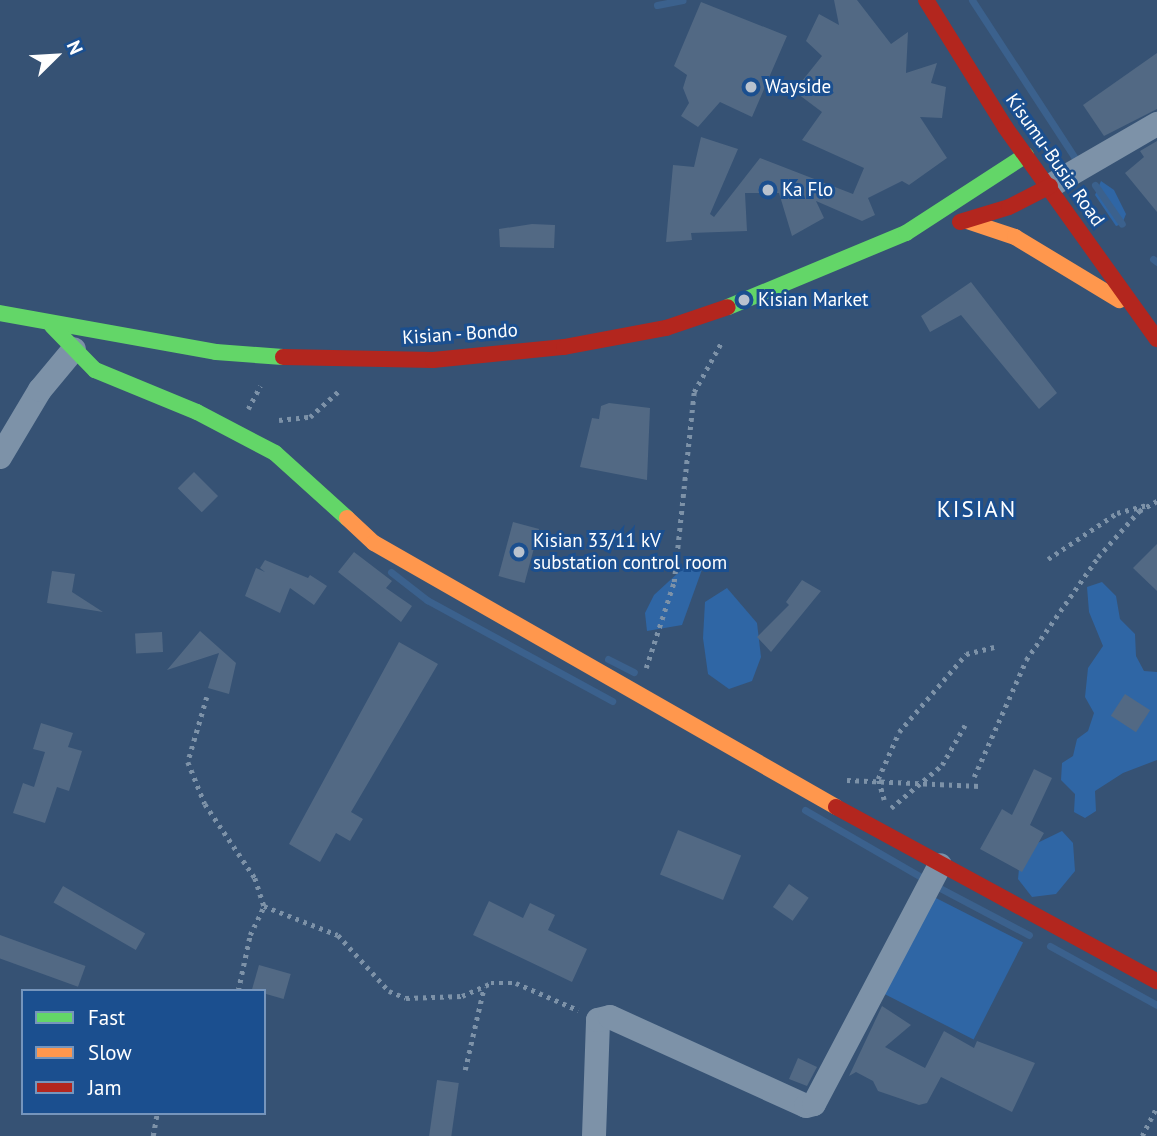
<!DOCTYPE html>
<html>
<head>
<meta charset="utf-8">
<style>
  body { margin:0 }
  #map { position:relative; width:1157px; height:1136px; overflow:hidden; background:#365274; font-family:"PT Sans",sans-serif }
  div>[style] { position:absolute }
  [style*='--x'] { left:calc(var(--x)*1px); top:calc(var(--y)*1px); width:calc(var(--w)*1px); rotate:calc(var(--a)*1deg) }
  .green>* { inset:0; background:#2f66a5; transform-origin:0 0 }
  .stream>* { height:7px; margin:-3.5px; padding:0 3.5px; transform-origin:3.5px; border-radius:3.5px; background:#3b618d }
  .building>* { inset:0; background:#526984; transform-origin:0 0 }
  .path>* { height:4.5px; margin-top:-2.25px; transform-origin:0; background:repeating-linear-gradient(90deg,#7d92a8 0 3.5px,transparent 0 8.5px) }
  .street>* { height:24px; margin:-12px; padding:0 12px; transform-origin:12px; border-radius:12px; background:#7d92a8 }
  .fast>* { height:16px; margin:-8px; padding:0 8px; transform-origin:8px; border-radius:8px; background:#63d668 }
  .slow>* { height:16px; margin:-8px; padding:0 8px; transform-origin:8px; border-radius:8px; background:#ff974d }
  .jam>* { height:16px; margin:-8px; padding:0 8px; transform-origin:8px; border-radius:8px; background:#b3261e }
  .dots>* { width:19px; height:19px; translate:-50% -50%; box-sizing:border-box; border:4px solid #1b4f8f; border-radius:50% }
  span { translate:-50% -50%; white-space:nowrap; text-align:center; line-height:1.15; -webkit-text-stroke:6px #1b4f8f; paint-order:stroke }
  .poi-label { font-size:19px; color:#fff }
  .left { translate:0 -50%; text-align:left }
  .street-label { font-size:19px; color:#fff }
  .quarter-label { font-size:23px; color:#fff; letter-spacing:2px }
  .legend { position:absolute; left:21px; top:989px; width:245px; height:126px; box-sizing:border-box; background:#1b4f8f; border:2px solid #7695bc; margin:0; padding:9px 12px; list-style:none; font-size:21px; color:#fff }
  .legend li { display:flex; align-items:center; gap:14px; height:35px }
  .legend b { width:35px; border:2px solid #7695bc }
  .north { position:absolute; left:21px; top:21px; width:70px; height:70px; -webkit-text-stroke:5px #1b4f8f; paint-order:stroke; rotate:66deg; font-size:19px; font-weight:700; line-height:28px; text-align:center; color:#fff }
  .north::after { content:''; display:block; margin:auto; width:24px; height:32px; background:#fff; clip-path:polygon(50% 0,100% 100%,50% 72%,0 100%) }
</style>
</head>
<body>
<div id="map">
  <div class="green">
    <i style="clip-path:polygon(1101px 181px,1114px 190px,1126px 214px,1122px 224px,1116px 226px,1095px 195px)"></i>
    <i style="clip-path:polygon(693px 559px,704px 564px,682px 625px,647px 631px,645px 613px,654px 595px)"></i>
    <i style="clip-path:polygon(1102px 582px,1116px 596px,1120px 619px,1135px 634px,1136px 656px,1144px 671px,1157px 672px,1157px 760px,1123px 773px,1095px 791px,1096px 811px,1085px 818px,1074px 812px,1075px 794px,1061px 780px,1062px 763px,1073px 756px,1077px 739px,1088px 731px,1094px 713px,1085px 697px,1088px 668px,1103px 646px,1089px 612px,1087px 587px)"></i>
    <i style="clip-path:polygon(727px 588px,757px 623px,761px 657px,752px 681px,729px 689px,708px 674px,703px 638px,705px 602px)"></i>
    <i style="clip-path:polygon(1062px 831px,1073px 843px,1075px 871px,1056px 894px,1032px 897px,1018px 879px,1020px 858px,1029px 847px)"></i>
    <i style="left:934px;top:897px;width:100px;height:109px;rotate:27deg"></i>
  </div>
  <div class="stream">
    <i style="--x:972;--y:0;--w:192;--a:56.9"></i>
    <i style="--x:657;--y:5;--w:26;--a:-11"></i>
    <i style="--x:1095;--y:185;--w:47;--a:55.3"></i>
    <i style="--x:1153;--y:259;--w:5;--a:37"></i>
    <i style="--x:391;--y:572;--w:46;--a:37.9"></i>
    <i style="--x:427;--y:600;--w:211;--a:28.6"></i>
    <i style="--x:608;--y:659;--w:29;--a:27"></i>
    <i style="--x:805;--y:810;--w:134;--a:30"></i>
    <i style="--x:936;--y:886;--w:105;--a:27.8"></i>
    <i style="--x:1050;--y:946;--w:122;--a:28.9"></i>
  </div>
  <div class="building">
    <i style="clip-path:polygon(834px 0,857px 0,891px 44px,908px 32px,906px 73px,937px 63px,931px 83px,946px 87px,942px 118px,920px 117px,947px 158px,909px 185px,902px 181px,868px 198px,875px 215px,862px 221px,816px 201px,824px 218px,792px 236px,779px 193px,745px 193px,747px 231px,691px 233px,692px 240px,666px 242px,673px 165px,694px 167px,701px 137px,738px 149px,710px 214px,714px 217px,760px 158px,853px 194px,864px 168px,802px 140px,822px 112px,794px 91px,822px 56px,806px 41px,819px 14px,839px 25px)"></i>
    <i style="clip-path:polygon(701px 2px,787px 36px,752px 117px,720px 102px,698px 127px,681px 116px,689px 103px,683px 88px,687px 75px,674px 66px)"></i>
    <i style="clip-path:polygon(1157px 53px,1157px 109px,1104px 136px,1083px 105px)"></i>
    <i style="clip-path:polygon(1157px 141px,1157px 212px,1125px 173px,1144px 157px,1140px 151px)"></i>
    <i style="clip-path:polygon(532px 224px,555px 225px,554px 248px,500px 247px,499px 229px)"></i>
    <i style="clip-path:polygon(971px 282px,1057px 393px,1039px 409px,961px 315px,930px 332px,921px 316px)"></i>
    <i style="clip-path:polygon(609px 403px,650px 408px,647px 480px,580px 467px,592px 418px,599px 419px,601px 406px)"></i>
    <i style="left:194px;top:472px;width:34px;height:23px;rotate:45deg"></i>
    <i style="left:513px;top:522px;width:27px;height:56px;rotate:15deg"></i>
    <i style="clip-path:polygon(1157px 544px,1157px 591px,1133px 568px)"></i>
    <i style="clip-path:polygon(354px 552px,392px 581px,386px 588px,412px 606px,401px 622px,338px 572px)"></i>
    <i style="clip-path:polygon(265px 560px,308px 578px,310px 575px,327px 586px,314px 605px,290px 588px,280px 613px,245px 596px,256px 568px,265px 572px,260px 568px)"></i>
    <i style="clip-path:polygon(52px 571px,75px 574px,72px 592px,103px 612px,47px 603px)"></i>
    <i style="clip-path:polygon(802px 580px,821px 591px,771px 652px,757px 637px,789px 605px,786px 602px)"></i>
    <i style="clip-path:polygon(200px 631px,236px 663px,229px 694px,208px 688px,219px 653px,167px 670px)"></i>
    <i style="left:162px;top:632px;width:20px;height:27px;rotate:87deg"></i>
    <i style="clip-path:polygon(399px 642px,438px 664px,351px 812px,363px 819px,350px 841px,336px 833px,320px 862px,289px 844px)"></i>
    <i style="left:1125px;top:694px;width:30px;height:26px;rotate:33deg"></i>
    <i style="clip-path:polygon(41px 723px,73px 733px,68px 747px,82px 751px,69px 791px,57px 787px,45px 823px,13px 813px,23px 783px,34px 787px,45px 752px,33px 749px)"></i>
    <i style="clip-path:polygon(1034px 769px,1052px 778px,1030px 825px,1044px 833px,1022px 872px,980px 849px,1002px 809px,1012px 815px)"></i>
    <i style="left:678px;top:830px;width:68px;height:48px;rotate:22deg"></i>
    <i style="left:789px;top:884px;width:24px;height:28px;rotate:35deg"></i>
    <i style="left:63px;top:886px;width:95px;height:19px;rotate:30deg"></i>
    <i style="clip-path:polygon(489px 901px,523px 918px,530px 903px,555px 915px,548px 930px,587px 949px,572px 982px,473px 935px)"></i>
    <i style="left:0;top:935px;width:91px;height:22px;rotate:20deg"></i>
    <i style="left:259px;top:965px;width:33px;height:26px;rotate:16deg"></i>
    <i style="clip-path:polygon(882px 1006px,911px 1025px,885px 1047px,925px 1068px,944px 1031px,974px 1048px,977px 1041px,1035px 1063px,1012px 1112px,941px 1077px,927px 1103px,919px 1105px,878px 1091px,873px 1081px,856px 1072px,849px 1076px)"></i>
    <i style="clip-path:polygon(798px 1058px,817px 1067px,807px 1086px,789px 1079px)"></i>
    <i style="left:437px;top:1080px;width:22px;height:57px;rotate:8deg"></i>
  </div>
  <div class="path">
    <i style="--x:248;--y:409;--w:26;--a:-62"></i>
    <i style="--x:279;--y:420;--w:31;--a:-6"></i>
    <i style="--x:310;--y:417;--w:40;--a:-42"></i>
    <i style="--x:1048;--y:559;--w:83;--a:-33.7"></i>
    <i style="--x:1117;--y:513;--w:30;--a:-15"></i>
    <i style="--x:646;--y:668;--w:90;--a:-72"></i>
    <i style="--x:674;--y:582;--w:191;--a:-84"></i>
    <i style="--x:694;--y:392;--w:56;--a:-61.1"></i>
    <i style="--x:207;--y:697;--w:68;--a:106.3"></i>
    <i style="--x:188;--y:762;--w:45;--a:68"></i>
    <i style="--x:205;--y:804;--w:89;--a:56"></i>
    <i style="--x:255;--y:878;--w:29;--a:72"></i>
    <i style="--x:264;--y:906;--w:79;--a:21.4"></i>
    <i style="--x:338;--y:935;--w:76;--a:47.7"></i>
    <i style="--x:389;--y:991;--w:18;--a:22"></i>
    <i style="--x:406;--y:998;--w:56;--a:-2"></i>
    <i style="--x:462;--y:996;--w:32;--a:-24"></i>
    <i style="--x:491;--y:983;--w:25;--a:0"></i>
    <i style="--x:516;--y:983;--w:68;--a:23.5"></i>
    <i style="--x:974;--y:777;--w:128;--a:-66"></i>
    <i style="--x:1026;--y:660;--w:126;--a:-55"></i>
    <i style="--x:1098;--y:557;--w:62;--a:-48.3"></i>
    <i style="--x:1139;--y:511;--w:21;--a:-29"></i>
    <i style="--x:847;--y:780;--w:133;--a:2.6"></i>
    <i style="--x:884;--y:800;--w:22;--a:-106"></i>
    <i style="--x:878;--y:779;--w:51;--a:-65.9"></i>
    <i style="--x:899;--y:732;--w:103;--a:-49.3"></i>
    <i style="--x:966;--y:654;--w:29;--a:-14"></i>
    <i style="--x:891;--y:808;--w:67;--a:-40.1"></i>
    <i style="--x:942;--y:765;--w:46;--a:-60.1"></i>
    <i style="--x:238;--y:991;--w:57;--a:-77.9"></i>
    <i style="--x:250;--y:935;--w:32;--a:-64"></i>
    <i style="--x:465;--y:1070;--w:85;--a:-77.1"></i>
    <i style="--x:153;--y:1136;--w:23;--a:-80"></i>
    <i style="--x:1142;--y:1136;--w:34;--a:-63"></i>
  </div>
  <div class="street">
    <i style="--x:1050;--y:186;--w:124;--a:-30.1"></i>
    <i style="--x:0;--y:457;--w:78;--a:-59.2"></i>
    <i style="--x:40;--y:390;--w:53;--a:-50.3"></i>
    <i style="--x:594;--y:1136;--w:116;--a:-88"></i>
    <i style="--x:598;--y:1020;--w:12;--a:-14"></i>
    <i style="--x:610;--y:1017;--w:215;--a:24.4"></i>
    <i style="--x:806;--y:1106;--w:8;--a:-14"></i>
    <i style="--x:814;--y:1104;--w:270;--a:-62.2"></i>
  </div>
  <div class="fast">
    <i style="--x:728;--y:307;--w:193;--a:-22.6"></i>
    <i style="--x:906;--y:233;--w:143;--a:-33"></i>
    <i style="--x:0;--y:313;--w:219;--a:10.2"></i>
    <i style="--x:216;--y:352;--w:67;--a:4.3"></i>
    <i style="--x:52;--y:326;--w:62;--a:45.7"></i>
    <i style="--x:95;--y:370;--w:110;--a:22.4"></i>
    <i style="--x:197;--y:412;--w:88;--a:27.7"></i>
    <i style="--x:275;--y:453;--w:97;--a:42.1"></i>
  </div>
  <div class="slow">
    <i style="--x:967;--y:221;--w:51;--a:18.4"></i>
    <i style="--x:1015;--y:237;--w:122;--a:31.2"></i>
    <i style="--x:347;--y:518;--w:37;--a:43"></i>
    <i style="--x:374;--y:543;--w:532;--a:29.74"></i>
  </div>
  <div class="jam">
    <i style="--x:926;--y:0;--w:150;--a:58.1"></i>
    <i style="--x:1005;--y:127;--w:261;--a:54.4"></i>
    <i style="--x:960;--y:222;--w:51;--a:-17"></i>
    <i style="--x:1009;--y:207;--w:46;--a:-27.1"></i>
    <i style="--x:283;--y:357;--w:150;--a:1.1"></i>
    <i style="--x:433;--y:360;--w:132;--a:-5.7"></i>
    <i style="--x:564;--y:347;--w:104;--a:-10.6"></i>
    <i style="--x:666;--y:328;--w:65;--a:-18.7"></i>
    <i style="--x:836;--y:807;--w:365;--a:28.5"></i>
  </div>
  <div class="dots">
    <i style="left:751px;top:87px;background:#b9c2ce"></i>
    <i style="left:768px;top:190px;background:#b9c2ce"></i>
    <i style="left:744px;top:300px;background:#b9c2ce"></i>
    <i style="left:519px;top:552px;background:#b9c2ce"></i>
  </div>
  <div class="poi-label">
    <span class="left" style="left:765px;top:87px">Wayside</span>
    <span class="left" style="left:782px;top:190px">Ka Flo</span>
    <span class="left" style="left:758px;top:300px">Kisian Market</span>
    <span class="left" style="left:533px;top:552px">Kisian 33/11 kV<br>substation control room</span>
  </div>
  <div class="street-label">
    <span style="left:1055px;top:160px;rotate:55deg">Kisumu-Busia Road</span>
    <span style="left:460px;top:334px;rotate:-4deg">Kisian - Bondo</span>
  </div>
  <div class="quarter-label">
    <span style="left:977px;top:509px">KISIAN</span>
  </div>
  <ul class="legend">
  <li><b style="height:9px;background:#63d668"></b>Fast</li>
  <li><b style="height:9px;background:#ff974d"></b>Slow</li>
  <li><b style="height:9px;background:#b3261e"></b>Jam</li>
  </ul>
  <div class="north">N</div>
</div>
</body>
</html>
